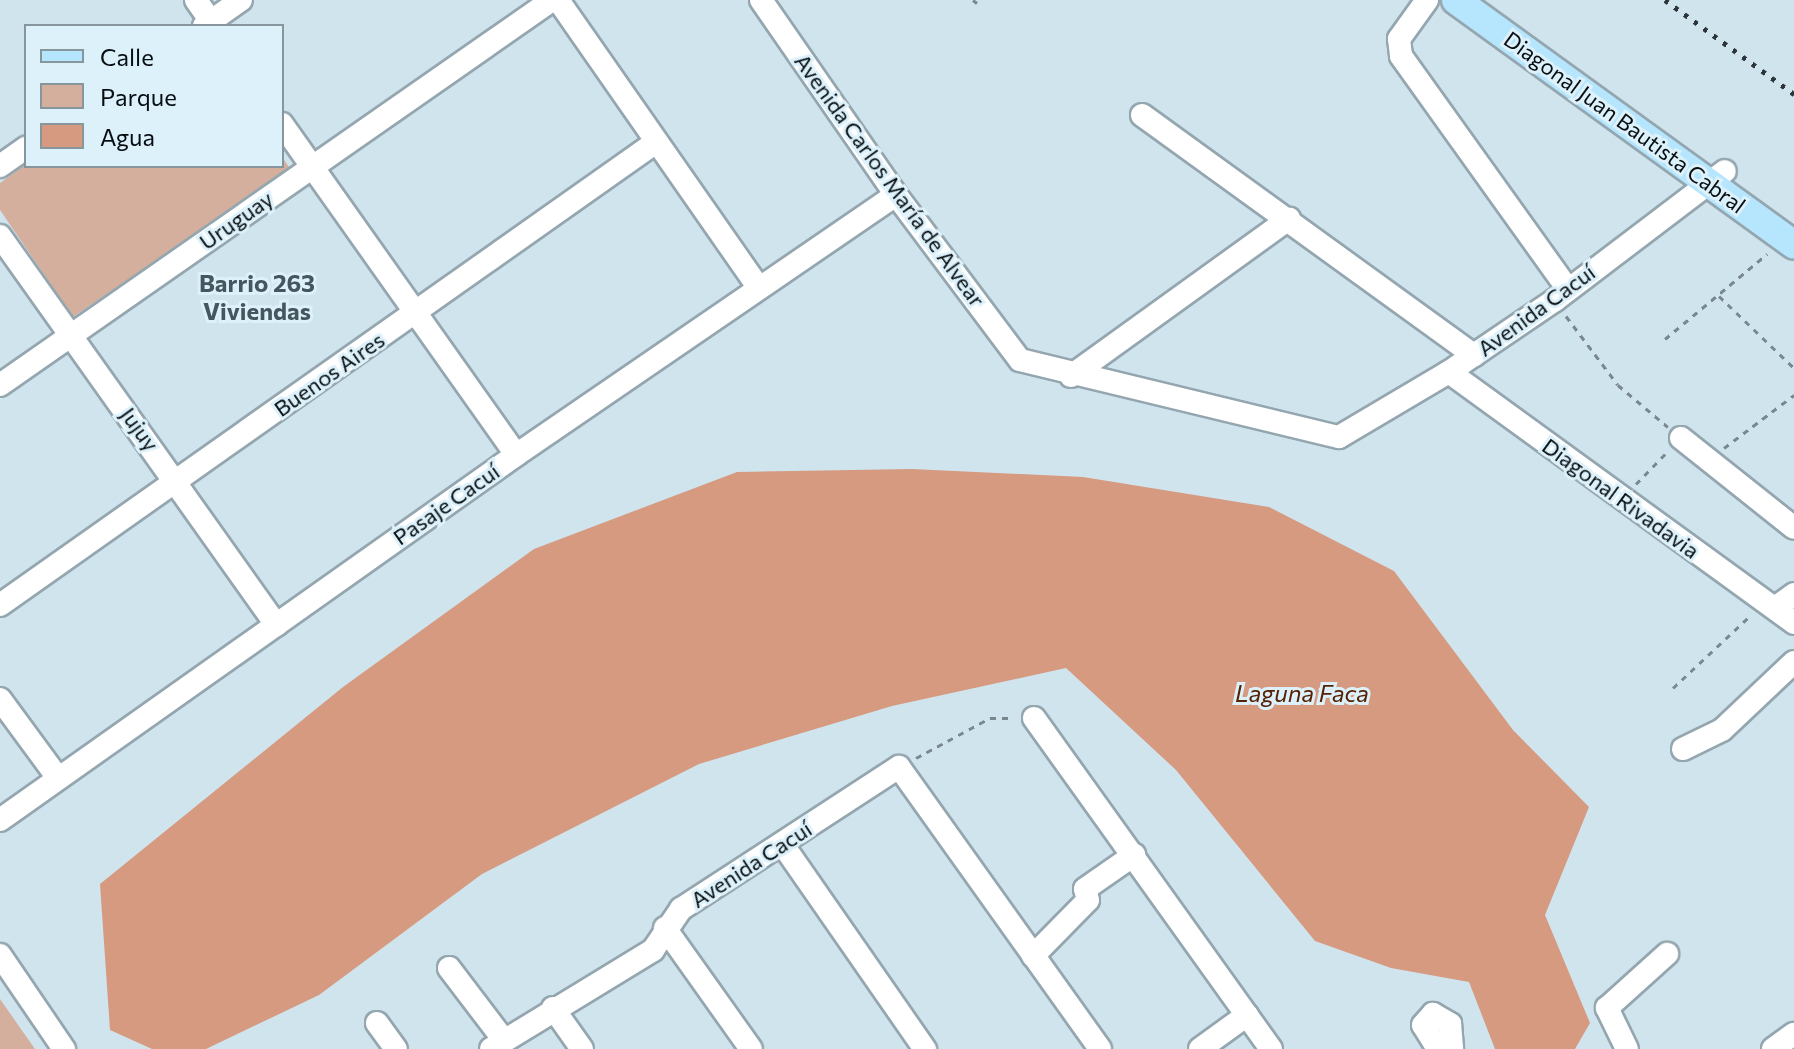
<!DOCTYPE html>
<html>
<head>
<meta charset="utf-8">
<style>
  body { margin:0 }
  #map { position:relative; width:1794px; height:1049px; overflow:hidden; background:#d0e4ee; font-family:Commissioner,sans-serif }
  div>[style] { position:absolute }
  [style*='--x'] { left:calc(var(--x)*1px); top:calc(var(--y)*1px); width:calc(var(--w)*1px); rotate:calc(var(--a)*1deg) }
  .green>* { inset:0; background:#d5af9e }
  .water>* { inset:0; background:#d69a80 }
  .path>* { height:3px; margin-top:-1.5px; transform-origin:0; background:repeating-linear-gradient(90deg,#79888f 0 6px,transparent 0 12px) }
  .roads { filter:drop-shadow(2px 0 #94a6af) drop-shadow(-2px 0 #94a6af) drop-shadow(0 2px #94a6af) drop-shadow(0 -2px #94a6af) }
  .minor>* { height:22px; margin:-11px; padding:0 11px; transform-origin:11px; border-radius:11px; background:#fff }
  .major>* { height:28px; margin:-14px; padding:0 14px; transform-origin:14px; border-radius:14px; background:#b6e6fd }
  .rail>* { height:5px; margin-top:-2.5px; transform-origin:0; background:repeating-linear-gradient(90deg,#2c3539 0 4px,transparent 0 12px) }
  span { translate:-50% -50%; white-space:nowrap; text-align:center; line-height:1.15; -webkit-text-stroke:6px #ddf1fb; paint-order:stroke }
  .street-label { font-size:22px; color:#070e11 }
  .neighbourhood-label { font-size:24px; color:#45565e; font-weight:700 }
  .water-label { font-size:24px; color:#572103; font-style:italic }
  .legend { position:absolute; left:24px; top:24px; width:260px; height:144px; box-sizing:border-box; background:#ddf1fb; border:2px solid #87969d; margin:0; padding:10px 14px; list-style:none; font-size:24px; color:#070e11 }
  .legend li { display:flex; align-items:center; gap:16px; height:40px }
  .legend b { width:40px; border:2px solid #87969d }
</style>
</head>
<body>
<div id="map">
  <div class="green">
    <i style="clip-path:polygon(282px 157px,291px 170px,73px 317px,0 210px,0 183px,26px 164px,282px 166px)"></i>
    <i style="clip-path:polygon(0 999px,35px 1049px,0 1049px)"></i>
  </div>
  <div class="water">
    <i style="clip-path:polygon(912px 469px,1083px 477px,1269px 507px,1394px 571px,1513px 730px,1589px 807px,1545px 915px,1590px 1023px,1575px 1049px,1495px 1049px,1469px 982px,1391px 968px,1315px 941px,1176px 770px,1066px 668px,892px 706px,699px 764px,482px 874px,319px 995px,206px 1049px,152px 1049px,110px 1030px,100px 884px,343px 687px,534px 549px,737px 472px)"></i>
  </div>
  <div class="path">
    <i style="--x:973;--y:0;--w:5;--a:37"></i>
    <i style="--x:1719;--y:296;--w:104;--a:43.8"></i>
    <i style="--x:1566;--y:316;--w:86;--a:53"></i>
    <i style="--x:1618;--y:385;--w:65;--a:40"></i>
    <i style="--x:1665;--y:339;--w:133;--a:-39.8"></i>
    <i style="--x:1724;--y:448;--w:88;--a:-37.1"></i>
    <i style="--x:1636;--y:484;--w:45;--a:-45.9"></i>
    <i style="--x:1673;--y:688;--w:108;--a:-43.1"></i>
    <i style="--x:916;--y:758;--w:84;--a:-28.4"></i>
    <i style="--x:990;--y:718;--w:24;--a:0"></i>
  </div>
  <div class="roads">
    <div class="minor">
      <i style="--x:196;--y:0;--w:32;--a:55"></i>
      <i style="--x:558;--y:0;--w:351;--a:55.1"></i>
      <i style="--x:761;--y:0;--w:237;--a:55.3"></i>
      <i style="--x:896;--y:195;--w:206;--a:53.1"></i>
      <i style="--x:1020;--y:360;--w:328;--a:13.6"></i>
      <i style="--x:1339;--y:437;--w:128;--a:-30.6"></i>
      <i style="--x:1449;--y:372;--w:128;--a:-34.2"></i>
      <i style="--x:1555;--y:300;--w:213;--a:-37.2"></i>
      <i style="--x:1427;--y:0;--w:48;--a:125.7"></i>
      <i style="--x:1399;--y:39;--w:17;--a:83"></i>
      <i style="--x:1401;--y:56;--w:287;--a:54.4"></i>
      <i style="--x:204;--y:26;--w:45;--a:-35.1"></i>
      <i style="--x:1142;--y:115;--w:410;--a:35.9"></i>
      <i style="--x:282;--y:124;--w:405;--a:54.7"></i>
      <i style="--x:0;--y:166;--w:32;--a:-35"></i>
      <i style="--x:0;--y:236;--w:477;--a:54.6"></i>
      <i style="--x:1449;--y:372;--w:427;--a:36"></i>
      <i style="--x:1071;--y:376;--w:269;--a:-35.8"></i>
      <i style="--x:0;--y:385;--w:673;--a:-34.89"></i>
      <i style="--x:1681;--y:438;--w:144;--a:38.5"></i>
      <i style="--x:0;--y:605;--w:803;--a:-35.21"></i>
      <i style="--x:1775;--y:608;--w:24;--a:-36"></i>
      <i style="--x:0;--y:699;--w:98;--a:53.7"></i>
      <i style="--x:1034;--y:718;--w:407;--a:54.4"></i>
      <i style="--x:1683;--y:749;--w:43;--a:-26"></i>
      <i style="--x:1722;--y:730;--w:99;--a:-43.4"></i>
      <i style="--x:0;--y:820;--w:632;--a:-35.27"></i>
      <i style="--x:516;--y:455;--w:460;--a:-34.4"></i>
      <i style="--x:783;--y:845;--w:249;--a:55.2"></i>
      <i style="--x:665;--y:928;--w:148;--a:54.6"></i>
      <i style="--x:0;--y:955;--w:114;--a:55.8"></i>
      <i style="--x:1033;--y:956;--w:78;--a:-45.5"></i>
      <i style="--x:1088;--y:900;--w:11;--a:-105"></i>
      <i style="--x:1085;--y:889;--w:60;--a:-34.8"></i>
      <i style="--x:449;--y:968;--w:89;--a:52.7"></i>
      <i style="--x:553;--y:1008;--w:50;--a:54.7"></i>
      <i style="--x:377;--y:1023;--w:32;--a:54"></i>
      <i style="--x:491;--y:1049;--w:190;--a:-31.4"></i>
      <i style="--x:653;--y:950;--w:50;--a:-55.7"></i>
      <i style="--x:681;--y:909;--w:260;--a:-33.1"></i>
      <i style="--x:899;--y:767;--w:346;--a:54.5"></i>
      <i style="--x:1200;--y:1049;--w:58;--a:-35.9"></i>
      <i style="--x:1438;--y:1049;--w:28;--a:-122"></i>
      <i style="--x:1423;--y:1025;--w:15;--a:-48"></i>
      <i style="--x:1433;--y:1014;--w:20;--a:30"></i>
      <i style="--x:1450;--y:1024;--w:25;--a:85"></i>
      <i style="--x:1627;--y:1049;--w:46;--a:-116"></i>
      <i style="--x:1607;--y:1008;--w:81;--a:-42"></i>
      <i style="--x:1773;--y:1049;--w:26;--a:-36"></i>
    </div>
    <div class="major">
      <i style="--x:1456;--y:0;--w:417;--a:35.9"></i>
    </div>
  </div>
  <div class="rail">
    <i style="--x:1665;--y:0;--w:160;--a:36.1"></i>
  </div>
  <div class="street-label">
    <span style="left:1625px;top:122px;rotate:36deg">Diagonal Juan Bautista Cabral</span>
    <span style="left:890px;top:180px;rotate:54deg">Avenida Carlos María de Alvear</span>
    <span style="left:236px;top:220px;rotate:-35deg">Uruguay</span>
    <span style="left:1536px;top:310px;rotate:-36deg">Avenida Cacuí</span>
    <span style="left:329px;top:374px;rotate:-35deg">Buenos Aires</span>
    <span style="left:140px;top:429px;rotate:54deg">Jujuy</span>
    <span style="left:1621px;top:498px;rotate:36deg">Diagonal Rivadavia</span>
    <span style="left:446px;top:504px;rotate:-35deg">Pasaje Cacuí</span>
    <span style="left:751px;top:864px;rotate:-33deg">Avenida Cacuí</span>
  </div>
  <div class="neighbourhood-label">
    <span style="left:257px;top:297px">Barrio 263<br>Viviendas</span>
  </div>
  <div class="water-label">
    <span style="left:1302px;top:693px">Laguna Faca</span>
  </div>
  <ul class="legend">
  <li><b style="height:10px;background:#b6e6fd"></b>Calle</li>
  <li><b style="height:22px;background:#d5af9e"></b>Parque</li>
  <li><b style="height:22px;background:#d69a80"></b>Agua</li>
  </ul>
</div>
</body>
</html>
